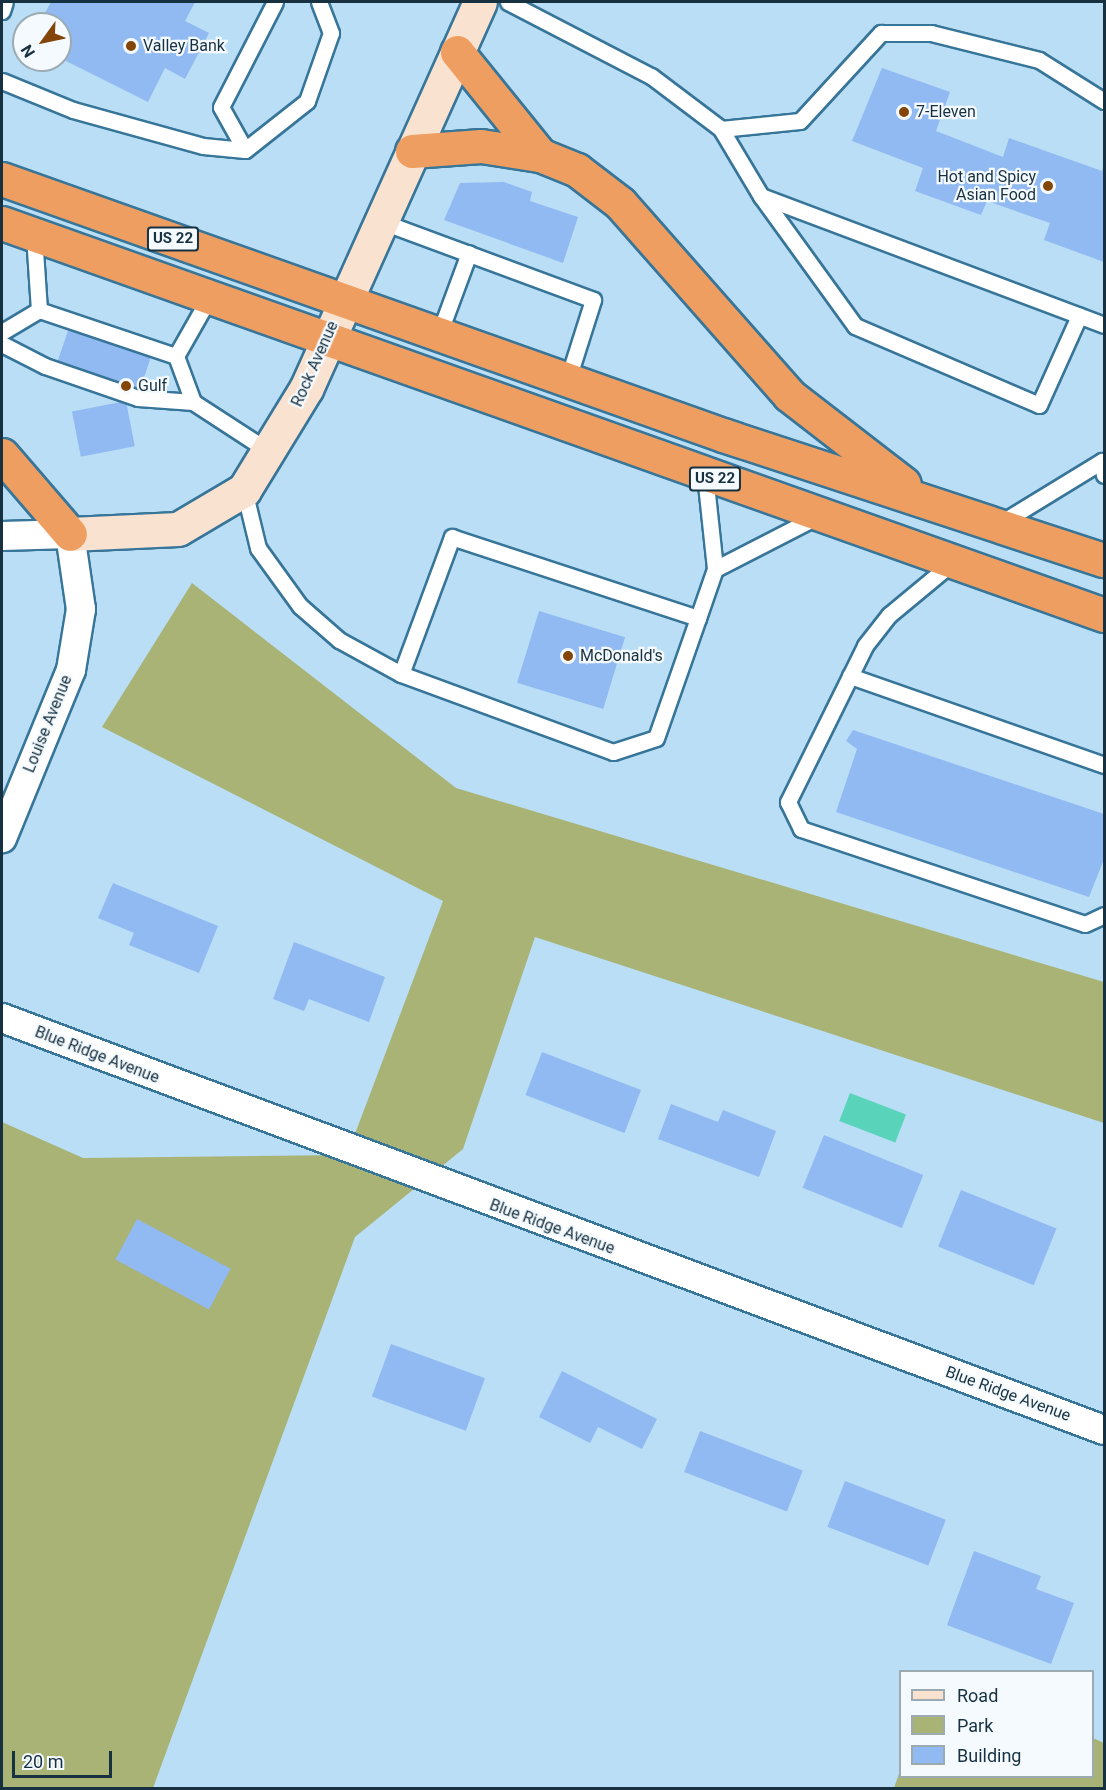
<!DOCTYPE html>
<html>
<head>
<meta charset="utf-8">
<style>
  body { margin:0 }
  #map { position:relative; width:1106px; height:1790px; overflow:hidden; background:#b9def5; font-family:Roboto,sans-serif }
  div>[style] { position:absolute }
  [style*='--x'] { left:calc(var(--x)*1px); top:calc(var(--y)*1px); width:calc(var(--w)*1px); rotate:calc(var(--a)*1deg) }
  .green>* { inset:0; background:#a8b375 }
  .water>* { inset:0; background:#59d4ba; transform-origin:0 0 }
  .building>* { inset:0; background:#91b9f2; transform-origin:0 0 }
  .roads { filter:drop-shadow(2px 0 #377599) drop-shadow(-2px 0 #377599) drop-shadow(0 2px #377599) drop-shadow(0 -2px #377599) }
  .lane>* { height:15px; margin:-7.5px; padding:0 7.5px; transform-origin:7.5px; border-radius:7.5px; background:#fff }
  .street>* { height:28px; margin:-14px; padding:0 14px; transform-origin:14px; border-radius:14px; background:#fff }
  .secondary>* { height:33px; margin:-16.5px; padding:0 16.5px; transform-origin:16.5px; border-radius:16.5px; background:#fae2d0 }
  .highway>* { height:33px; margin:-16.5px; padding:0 16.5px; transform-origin:16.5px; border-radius:16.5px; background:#ee9e61 }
  .dots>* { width:16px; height:16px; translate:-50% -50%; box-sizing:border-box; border:3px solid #f4fafe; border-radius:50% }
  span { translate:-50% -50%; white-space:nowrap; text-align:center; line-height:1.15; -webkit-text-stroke:4.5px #f4fafe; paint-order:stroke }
  .shield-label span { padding:2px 4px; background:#f4fafe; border:2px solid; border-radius:4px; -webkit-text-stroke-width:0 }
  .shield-label { font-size:15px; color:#183141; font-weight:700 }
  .poi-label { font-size:16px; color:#183141 }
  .left { translate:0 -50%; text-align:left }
  .right { translate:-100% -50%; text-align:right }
  .street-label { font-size:16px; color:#183141 }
  .frame { position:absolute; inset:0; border:3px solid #183141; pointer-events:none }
  .legend { position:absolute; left:899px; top:1670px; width:195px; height:108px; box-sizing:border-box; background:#f4fafe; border:2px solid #9caab2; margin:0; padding:8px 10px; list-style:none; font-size:18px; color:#183141 }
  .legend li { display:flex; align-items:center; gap:12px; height:30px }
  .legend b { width:30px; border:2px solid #9caab2 }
  .north { position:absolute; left:12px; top:12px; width:60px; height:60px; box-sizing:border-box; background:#f4fafe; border:2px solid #9caab2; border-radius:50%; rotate:237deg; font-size:16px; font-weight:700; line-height:24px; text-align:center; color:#183141 }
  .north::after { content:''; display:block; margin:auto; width:21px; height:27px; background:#844608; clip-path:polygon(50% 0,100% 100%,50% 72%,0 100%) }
  .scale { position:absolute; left:12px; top:1751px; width:100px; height:27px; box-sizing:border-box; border:3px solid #183141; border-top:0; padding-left:8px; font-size:18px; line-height:21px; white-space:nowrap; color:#183141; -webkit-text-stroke:4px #f4fafe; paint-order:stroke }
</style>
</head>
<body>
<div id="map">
  <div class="green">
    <i style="clip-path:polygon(192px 583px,456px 788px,1104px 982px,1104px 1123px,535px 937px,463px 1149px,355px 1237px,153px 1788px,2px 1788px,2px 1122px,83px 1158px,347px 1155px,443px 901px,102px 727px)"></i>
    <i style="clip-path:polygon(1093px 1738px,1104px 1743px,1104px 1788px,894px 1788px,900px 1771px,900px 1776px,1092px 1776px)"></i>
  </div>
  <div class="water">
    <i style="left:850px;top:1093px;width:60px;height:30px;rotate:21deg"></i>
  </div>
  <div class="building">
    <i style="clip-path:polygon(51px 2px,195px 2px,185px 21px,209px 33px,185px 79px,165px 68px,148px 102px,60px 58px,60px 24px,39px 24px)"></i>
    <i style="clip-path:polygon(882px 68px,950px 92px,936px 131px,1003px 157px,1009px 138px,1102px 171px,1104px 165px,1104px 262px,1044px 240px,1050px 223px,987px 201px,981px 215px,915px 191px,923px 168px,852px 141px)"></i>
    <i style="clip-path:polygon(504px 182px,532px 192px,530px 201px,578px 217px,563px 263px,444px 220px,460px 183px)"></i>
    <i style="left:69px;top:328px;width:87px;height:37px;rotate:19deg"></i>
    <i style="left:126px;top:401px;width:46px;height:55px;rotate:79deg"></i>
    <i style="left:539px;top:611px;width:90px;height:75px;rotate:17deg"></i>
    <i style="clip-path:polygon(853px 730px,1104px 814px,1104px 859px,1089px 897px,836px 812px,857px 749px,846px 741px)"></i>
    <i style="clip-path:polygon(113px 883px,218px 926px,199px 973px,129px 945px,134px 933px,98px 918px)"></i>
    <i style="clip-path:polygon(294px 942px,385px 977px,369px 1022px,309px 999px,304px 1011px,273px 999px)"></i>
    <i style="left:542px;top:1052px;width:106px;height:46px;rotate:21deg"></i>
    <i style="clip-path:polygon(671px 1104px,718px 1122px,723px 1110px,776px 1131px,759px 1177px,658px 1139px)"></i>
    <i style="left:824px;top:1135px;width:107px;height:57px;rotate:22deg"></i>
    <i style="left:961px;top:1190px;width:103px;height:61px;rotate:22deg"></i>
    <i style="left:137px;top:1219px;width:106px;height:46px;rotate:28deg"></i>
    <i style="left:391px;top:1344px;width:100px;height:56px;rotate:20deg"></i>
    <i style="clip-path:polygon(562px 1371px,657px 1419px,642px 1449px,598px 1427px,590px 1443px,539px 1417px)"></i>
    <i style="left:700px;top:1431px;width:110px;height:44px;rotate:21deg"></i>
    <i style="left:845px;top:1481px;width:108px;height:49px;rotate:21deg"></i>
    <i style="clip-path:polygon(974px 1551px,1041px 1576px,1036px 1589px,1074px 1603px,1051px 1664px,947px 1625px)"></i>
  </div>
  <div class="roads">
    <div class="lane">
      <i style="--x:508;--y:2;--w:161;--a:27.4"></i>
      <i style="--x:651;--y:76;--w:88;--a:37.1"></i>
      <i style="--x:721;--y:129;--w:79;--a:-5.8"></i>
      <i style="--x:800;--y:121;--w:120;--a:-47.4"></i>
      <i style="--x:881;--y:33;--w:50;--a:0"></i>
      <i style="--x:931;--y:33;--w:111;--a:14"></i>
      <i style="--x:1039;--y:60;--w:77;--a:32.2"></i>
      <i style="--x:2;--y:11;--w:9;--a:-72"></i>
      <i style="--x:2;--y:81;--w:77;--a:22.2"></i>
      <i style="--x:73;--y:110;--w:135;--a:15.5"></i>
      <i style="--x:203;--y:146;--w:42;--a:5.4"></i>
      <i style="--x:245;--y:150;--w:79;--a:-38.3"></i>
      <i style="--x:307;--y:101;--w:72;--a:-70.6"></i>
      <i style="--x:331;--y:33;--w:33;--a:-111"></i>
      <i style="--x:721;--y:129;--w:78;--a:59.2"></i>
      <i style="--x:761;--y:196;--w:366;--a:20.6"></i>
      <i style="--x:245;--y:150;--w:49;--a:-119.2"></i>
      <i style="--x:221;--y:107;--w:118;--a:-62.8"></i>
      <i style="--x:761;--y:196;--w:160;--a:54.1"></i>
      <i style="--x:855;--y:326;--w:200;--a:23.2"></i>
      <i style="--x:1039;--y:405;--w:98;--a:-65.8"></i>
      <i style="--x:380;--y:221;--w:227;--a:20.3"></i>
      <i style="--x:593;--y:300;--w:83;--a:107.6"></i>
      <i style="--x:34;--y:235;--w:75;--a:86.2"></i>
      <i style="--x:2;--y:332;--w:43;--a:-30.7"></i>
      <i style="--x:39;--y:310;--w:145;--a:18.6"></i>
      <i style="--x:176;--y:356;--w:49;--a:69.7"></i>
      <i style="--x:439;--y:334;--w:86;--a:-69.7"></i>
      <i style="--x:2;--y:344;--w:48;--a:27.1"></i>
      <i style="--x:45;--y:366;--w:98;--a:19"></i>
      <i style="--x:138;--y:398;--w:55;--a:4.2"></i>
      <i style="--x:193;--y:402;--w:92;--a:33"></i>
      <i style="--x:176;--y:356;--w:67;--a:-60.4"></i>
      <i style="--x:705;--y:475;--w:95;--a:83.9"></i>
      <i style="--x:715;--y:569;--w:116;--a:-27.2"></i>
      <i style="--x:244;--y:490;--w:60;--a:76.4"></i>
      <i style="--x:258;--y:548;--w:72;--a:54.1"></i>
      <i style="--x:300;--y:606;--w:52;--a:41.1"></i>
      <i style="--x:339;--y:640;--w:71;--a:28.7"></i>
      <i style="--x:999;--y:524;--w:121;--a:-31.5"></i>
      <i style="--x:1102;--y:461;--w:14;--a:82"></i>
      <i style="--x:953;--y:562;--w:83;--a:140.4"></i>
      <i style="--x:889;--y:615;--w:39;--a:128"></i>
      <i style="--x:865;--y:646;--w:174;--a:116.3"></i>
      <i style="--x:788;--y:802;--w:30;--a:64"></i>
      <i style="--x:801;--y:829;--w:299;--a:18.5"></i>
      <i style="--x:1085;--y:924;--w:21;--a:-25"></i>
      <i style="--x:698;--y:618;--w:259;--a:-161.8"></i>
      <i style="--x:452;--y:537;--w:146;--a:110.4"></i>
      <i style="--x:401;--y:674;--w:226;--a:20.2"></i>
      <i style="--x:613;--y:752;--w:45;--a:-18"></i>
      <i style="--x:656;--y:738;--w:127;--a:-70.7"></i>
      <i style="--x:698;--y:618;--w:52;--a:-70.9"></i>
      <i style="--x:850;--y:676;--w:269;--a:19.3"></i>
    </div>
    <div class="street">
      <i style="--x:2;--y:536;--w:68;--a:-1.7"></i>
      <i style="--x:70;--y:534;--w:76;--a:81.7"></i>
      <i style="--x:81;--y:609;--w:62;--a:99.3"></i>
      <i style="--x:71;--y:670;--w:182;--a:112.3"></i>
      <i style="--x:2;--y:1018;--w:1176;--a:20.5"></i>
    </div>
    <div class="secondary">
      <i style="--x:70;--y:534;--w:108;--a:-2.7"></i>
      <i style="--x:178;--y:529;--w:77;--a:-30.6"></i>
      <i style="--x:244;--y:490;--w:119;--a:-58.5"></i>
      <i style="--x:306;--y:389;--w:424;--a:-65.8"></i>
    </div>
    <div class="highway">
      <i style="--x:457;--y:52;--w:132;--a:51.1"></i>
      <i style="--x:540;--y:155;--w:40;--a:22"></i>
      <i style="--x:577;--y:170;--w:54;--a:37.5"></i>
      <i style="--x:620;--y:203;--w:256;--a:48.6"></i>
      <i style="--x:789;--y:395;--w:145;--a:37.7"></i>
      <i style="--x:412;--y:151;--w:69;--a:-4.1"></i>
      <i style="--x:481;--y:146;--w:60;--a:8.7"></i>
      <i style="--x:2;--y:179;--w:765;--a:19.55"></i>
      <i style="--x:723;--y:435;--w:401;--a:18.2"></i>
      <i style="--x:2;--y:223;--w:1170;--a:19.58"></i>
      <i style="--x:2;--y:455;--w:104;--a:49.3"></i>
    </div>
  </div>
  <div class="dots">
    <i style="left:131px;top:46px;background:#844608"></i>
    <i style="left:904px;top:112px;background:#844608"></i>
    <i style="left:1048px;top:186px;background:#844608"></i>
    <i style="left:126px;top:386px;background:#844608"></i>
    <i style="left:568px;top:656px;background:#844608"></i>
  </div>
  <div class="shield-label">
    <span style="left:173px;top:239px">US 22</span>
    <span style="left:715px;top:479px">US 22</span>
  </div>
  <div class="poi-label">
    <span class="left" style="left:143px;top:46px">Valley Bank</span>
    <span class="left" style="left:916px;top:112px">7-Eleven</span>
    <span class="right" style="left:1036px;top:186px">Hot and Spicy<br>Asian Food</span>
    <span class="left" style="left:138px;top:386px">Gulf</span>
    <span class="left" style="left:580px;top:656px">McDonald's</span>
  </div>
  <div class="street-label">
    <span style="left:315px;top:364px;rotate:-66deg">Rock Avenue</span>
    <span style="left:48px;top:724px;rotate:-68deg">Louise Avenue</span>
    <span style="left:97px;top:1055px;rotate:21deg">Blue Ridge Avenue</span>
    <span style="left:552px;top:1227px;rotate:20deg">Blue Ridge Avenue</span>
    <span style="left:1008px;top:1394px;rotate:20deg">Blue Ridge Avenue</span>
  </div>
  <div class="frame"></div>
  <ul class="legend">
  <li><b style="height:8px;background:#fae2d0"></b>Road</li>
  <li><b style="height:16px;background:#a8b375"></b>Park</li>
  <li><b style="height:16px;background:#91b9f2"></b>Building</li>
  </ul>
  <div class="north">N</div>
  <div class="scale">20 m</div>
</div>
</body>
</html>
